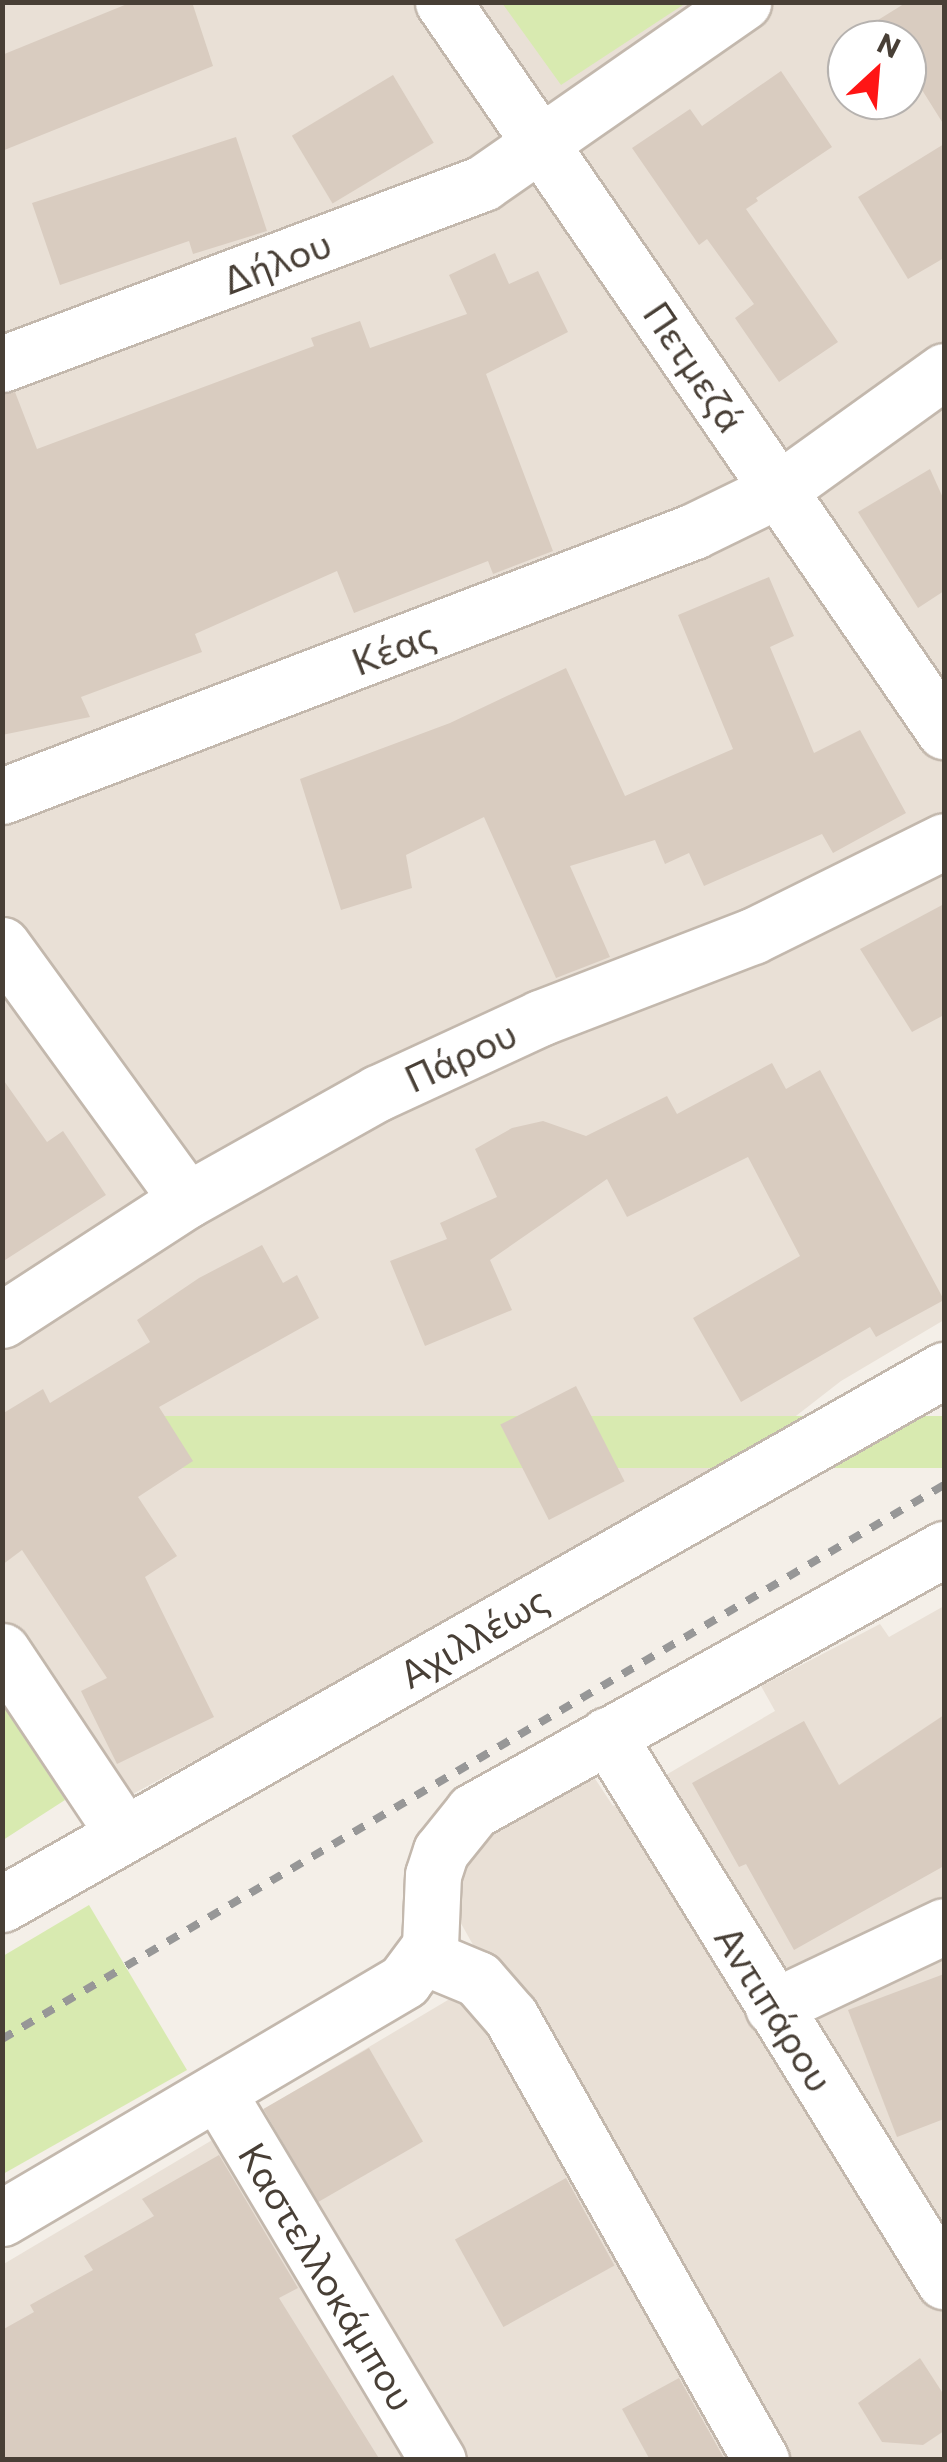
<!DOCTYPE html>
<html>
<head>
<meta charset="utf-8">
<style>
  body { margin:0 }
  #map { position:relative; width:947px; height:2462px; overflow:hidden; background:#f4efe8; font-family:Commissioner,sans-serif }
  div>[style] { position:absolute }
  [style*='--x'] { left:calc(var(--x)*1px); top:calc(var(--y)*1px); width:calc(var(--w)*1px); rotate:calc(var(--a)*1deg) }
  .residential>* { inset:0; background:#e9e0d6 }
  .green>* { inset:0; background:#d8eab0; transform-origin:0 0 }
  .building>* { inset:0; background:#d9ccc0; transform-origin:0 0 }
  .roads { filter:drop-shadow(2px 0 #c3b8ad) drop-shadow(-2px 0 #c3b8ad) drop-shadow(0 2px #c3b8ad) drop-shadow(0 -2px #c3b8ad) }
  .minor>* { height:55px; margin:-27.5px; padding:0 27.5px; transform-origin:27.5px; border-radius:27.5px; background:#fff }
  .tertiary>* { height:55px; margin:-27.5px; padding:0 27.5px; transform-origin:27.5px; border-radius:27.5px; background:#fff }
  .rail>* { height:8px; margin-top:-4px; transform-origin:0; background:repeating-linear-gradient(90deg,#979797 0 12px,transparent 0 24px) }
  span { translate:-50% -50%; white-space:nowrap; text-align:center; line-height:1.15; -webkit-text-stroke:9px #fff; paint-order:stroke }
  .street-label { font-size:38px; color:#483f36 }
  .frame { position:absolute; inset:0; border:5px solid #483f36; pointer-events:none }
  .north { position:absolute; left:827px; top:20px; width:100px; height:100px; box-sizing:border-box; background:#fff; border:2px solid #b6b2af; border-radius:50%; rotate:26deg; font-size:28px; font-weight:700; line-height:40px; text-align:center; color:#483f36 }
  .north::after { content:''; display:block; margin:auto; width:35px; height:45px; background:#ff1515; clip-path:polygon(50% 0,100% 100%,50% 72%,0 100%) }
</style>
</head>
<body>
<div id="map">
  <div class="residential">
    <i style="clip-path:polygon(evenodd,3px 3px,944px 3px,944px 1320px,841px 1381px,765px 1440px,448px 1624px,131px 1795px,112px 1767px,3px 1840px,3px 3px,847px 40px,907px 40px,907px 100px,847px 100px,847px 40px)"></i>
    <i style="clip-path:polygon(944px 1606px,944px 2459px,3px 2459px,2px 2265px,490px 1975px,445px 1895px,464px 1844px,586px 1765px,613px 1806px,775px 1711px,761px 1686px,880px 1624px,889px 1637px)"></i>
  </div>
  <div class="green">
    <i style="clip-path:polygon(502px 3px,686px 3px,561px 85px)"></i>
    <i style="left:944px;top:1416px;width:52px;height:954px;rotate:90deg"></i>
    <i style="clip-path:polygon(2px 1703px,65px 1800px,3px 1840px,2px 1840px)"></i>
    <i style="clip-path:polygon(89px 1905px,187px 2070px,3px 2174px,3px 1956px)"></i>
  </div>
  <div class="building">
    <i style="clip-path:polygon(132px 2px,192px 2px,213px 66px,2px 151px,2px 55px)"></i>
    <i style="clip-path:polygon(907px 2px,944px 2px,944px 125px,907px 66px,907px 40px,891px 40px,878px 20px)"></i>
    <i style="clip-path:polygon(781px 71px,832px 147px,756px 198px,758px 201px,746px 209px,838px 342px,779px 382px,735px 318px,754px 304px,707px 239px,699px 245px,632px 148px,690px 109px,702px 126px)"></i>
    <i style="left:393px;top:75px;width:79px;height:118px;rotate:59deg"></i>
    <i style="clip-path:polygon(236px 137px,267px 231px,193px 254px,189px 241px,60px 285px,32px 203px)"></i>
    <i style="clip-path:polygon(944px 144px,944px 258px,908px 279px,858px 197px)"></i>
    <i style="clip-path:polygon(495px 253px,509px 284px,538px 271px,568px 332px,486px 374px,553px 551px,493px 574px,488px 561px,354px 613px,337px 571px,195px 634px,202px 652px,81px 697px,90px 717px,2px 735px,2px 394px,15px 392px,37px 449px,314px 346px,311px 338px,360px 321px,370px 348px,467px 314px,449px 275px)"></i>
    <i style="clip-path:polygon(930px 469px,944px 500px,944px 591px,918px 608px,858px 512px)"></i>
    <i style="clip-path:polygon(769px 577px,794px 636px,770px 647px,814px 753px,860px 730px,906px 813px,833px 853px,822px 834px,704px 886px,689px 853px,665px 864px,655px 840px,570px 866px,610px 957px,556px 978px,484px 817px,406px 855px,412px 888px,341px 910px,300px 779px,450px 723px,566px 668px,625px 796px,733px 749px,678px 615px)"></i>
    <i style="clip-path:polygon(944px 904px,944px 1015px,912px 1032px,860px 949px)"></i>
    <i style="clip-path:polygon(772px 1063px,786px 1089px,820px 1070px,944px 1300px,876px 1337px,870px 1327px,741px 1402px,693px 1318px,800px 1256px,748px 1157px,627px 1217px,607px 1179px,490px 1260px,512px 1310px,425px 1346px,390px 1261px,447px 1239px,440px 1223px,497px 1197px,475px 1149px,512px 1128px,543px 1121px,586px 1136px,667px 1096px,677px 1114px)"></i>
    <i style="clip-path:polygon(2px 1078px,47px 1142px,63px 1131px,106px 1195px,2px 1262px)"></i>
    <i style="clip-path:polygon(262px 1245px,283px 1283px,297px 1275px,319px 1318px,159px 1407px,193px 1461px,138px 1497px,177px 1556px,145px 1577px,214px 1717px,117px 1764px,81px 1691px,107px 1678px,22px 1550px,2px 1565px,2px 1414px,43px 1389px,50px 1403px,150px 1342px,137px 1320px,199px 1278px)"></i>
    <i style="left:576px;top:1386px;width:107px;height:85px;rotate:63deg"></i>
    <i style="clip-path:polygon(944px 1715px,944px 1866px,794px 1950px,746px 1864px,739px 1867px,692px 1783px,804px 1721px,839px 1785px)"></i>
    <i style="clip-path:polygon(944px 1974px,944px 2119px,897px 2137px,848px 2010px)"></i>
    <i style="left:369px;top:2048px;width:108px;height:122px;rotate:60deg"></i>
    <i style="clip-path:polygon(219px 2155px,298px 2288px,279px 2298px,380px 2460px,2px 2460px,2px 2330px,34px 2312px,30px 2305px,93px 2270px,84px 2256px,154px 2216px,142px 2199px)"></i>
    <i style="left:566px;top:2178px;width:100px;height:127px;rotate:61deg"></i>
    <i style="clip-path:polygon(920px 2358px,944px 2395px,944px 2431px,923px 2445px,882px 2442px,858px 2403px)"></i>
    <i style="clip-path:polygon(679px 2378px,725px 2460px,650px 2460px,622px 2409px)"></i>
  </div>
  <div class="roads">
    <div class="minor">
      <i style="--x:443;--y:2;--w:885;--a:55.5"></i>
      <i style="--x:2;--y:364;--w:514;--a:-20.62"></i>
      <i style="--x:483;--y:183;--w:317;--a:-34.8"></i>
      <i style="--x:2;--y:796;--w:741;--a:-20.95"></i>
      <i style="--x:694;--y:531;--w:96;--a:-26"></i>
      <i style="--x:780;--y:489;--w:202;--a:-35.7"></i>
      <i style="--x:2;--y:945;--w:315;--a:54"></i>
      <i style="--x:2;--y:1320;--w:221;--a:-33"></i>
      <i style="--x:187;--y:1200;--w:219;--a:-29.3"></i>
      <i style="--x:378;--y:1093;--w:179;--a:-24.8"></i>
      <i style="--x:540;--y:1018;--w:228;--a:-21.1"></i>
      <i style="--x:753;--y:936;--w:213;--a:-26.4"></i>
      <i style="--x:2;--y:1651;--w:220;--a:56.3"></i>
      <i style="--x:607;--y:1735;--w:642;--a:58.32"></i>
      <i style="--x:425;--y:1957;--w:57;--a:22.5"></i>
      <i style="--x:478;--y:1979;--w:50;--a:49"></i>
      <i style="--x:511;--y:2017;--w:509;--a:60.56"></i>
      <i style="--x:773;--y:2007;--w:189;--a:-25.3"></i>
      <i style="--x:218;--y:2093;--w:428;--a:59.1"></i>
    </div>
    <div class="tertiary">
      <i style="--x:2;--y:1904;--w:1083;--a:-29.55"></i>
      <i style="--x:2;--y:2218;--w:467;--a:-30.5"></i>
      <i style="--x:404;--y:1981;--w:44;--a:-53.4"></i>
      <i style="--x:430;--y:1946;--w:71;--a:-87.6"></i>
      <i style="--x:433;--y:1875;--w:25;--a:-72"></i>
      <i style="--x:441;--y:1851;--w:51;--a:-51.3"></i>
      <i style="--x:473;--y:1811;--w:539;--a:-29.09"></i>
    </div>
  </div>
  <div class="rail">
    <i style="--x:2;--y:2039;--w:1093;--a:-30.46"></i>
  </div>
  <div class="street-label">
    <span style="left:276px;top:261px;rotate:-21deg">Δήλου</span>
    <span style="left:695px;top:366px;rotate:56deg">Πετμεζά</span>
    <span style="left:393px;top:647px;rotate:-21deg">Κέας</span>
    <span style="left:460px;top:1055px;rotate:-25deg">Πάρου</span>
    <span style="left:473px;top:1636px;rotate:-30deg">Αχιλλέως</span>
    <span style="left:775px;top:2008px;rotate:58deg">Αντιπάρου</span>
    <span style="left:328px;top:2276px;rotate:59deg">Καστελλοκάμπου</span>
  </div>
  <div class="frame"></div>
  <div class="north">N</div>
</div>
</body>
</html>
